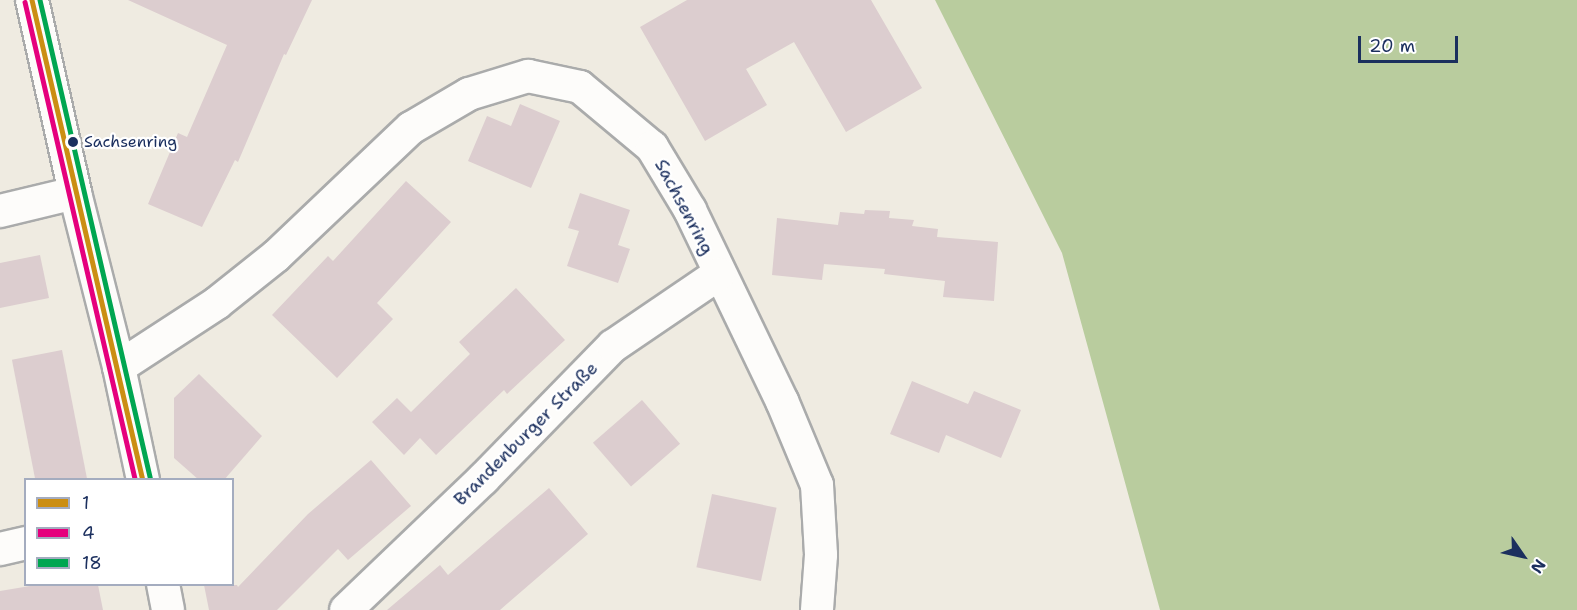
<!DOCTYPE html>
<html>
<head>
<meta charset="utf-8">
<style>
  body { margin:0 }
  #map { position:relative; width:1577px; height:610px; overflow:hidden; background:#efebe1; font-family:"Shantell Sans",sans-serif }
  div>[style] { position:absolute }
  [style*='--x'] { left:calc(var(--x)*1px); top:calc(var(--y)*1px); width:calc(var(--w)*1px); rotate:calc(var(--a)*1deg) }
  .forest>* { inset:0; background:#b9cc9e }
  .building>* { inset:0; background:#dccdcf; transform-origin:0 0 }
  .roads { filter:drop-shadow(2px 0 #aaabab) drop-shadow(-2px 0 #aaabab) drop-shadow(0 2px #aaabab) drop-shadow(0 -2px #aaabab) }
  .street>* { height:32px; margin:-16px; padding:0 16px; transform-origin:16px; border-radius:16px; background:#fdfcfa }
  .bus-1>* { height:4.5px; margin:-2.25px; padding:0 2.25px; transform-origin:2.25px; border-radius:2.25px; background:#cb8e13 }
  .bus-2>* { height:4.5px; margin:-2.25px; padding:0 2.25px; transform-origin:2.25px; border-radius:2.25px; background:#e5007d }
  .bus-3>* { height:4.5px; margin:-2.25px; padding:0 2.25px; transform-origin:2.25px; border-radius:2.25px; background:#00a651 }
  .dots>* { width:16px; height:16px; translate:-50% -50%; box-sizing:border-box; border:3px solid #fff; border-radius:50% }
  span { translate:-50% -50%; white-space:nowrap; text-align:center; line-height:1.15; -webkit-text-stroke:4.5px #fff; paint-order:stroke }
  .bus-label { font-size:16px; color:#1b2f5e }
  .left { translate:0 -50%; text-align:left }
  .street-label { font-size:18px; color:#1b2f5e }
  .legend { position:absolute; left:24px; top:478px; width:210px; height:108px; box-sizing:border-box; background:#fff; border:2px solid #a4acbf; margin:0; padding:8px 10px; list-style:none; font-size:18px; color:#1b2f5e }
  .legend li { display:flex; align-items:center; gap:12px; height:30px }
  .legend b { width:30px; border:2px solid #a4acbf }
  .north { position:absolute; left:1493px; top:526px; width:60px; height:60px; -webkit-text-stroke:4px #fff; paint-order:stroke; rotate:124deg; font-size:16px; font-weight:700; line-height:24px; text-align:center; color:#1b2f5e }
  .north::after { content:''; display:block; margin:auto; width:21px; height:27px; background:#1b2f5e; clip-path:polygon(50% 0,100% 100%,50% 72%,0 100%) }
  .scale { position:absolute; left:1358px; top:36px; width:100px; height:27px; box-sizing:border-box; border:3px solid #1b2f5e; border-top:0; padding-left:8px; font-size:18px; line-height:21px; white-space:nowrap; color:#1b2f5e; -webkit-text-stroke:4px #fff; paint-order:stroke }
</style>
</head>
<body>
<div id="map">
  <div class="forest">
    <i style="clip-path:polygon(935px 0,1577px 0,1577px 610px,1160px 610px,1062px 253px)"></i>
  </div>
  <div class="building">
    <i style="clip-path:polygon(128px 0,312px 0,286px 55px,284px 54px,238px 162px,235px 160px,202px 227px,148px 204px,178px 133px,187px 137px,227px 45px)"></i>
    <i style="clip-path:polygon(687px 0,871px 0,922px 88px,846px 132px,794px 42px,746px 69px,767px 105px,705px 141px,640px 27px)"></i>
    <i style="clip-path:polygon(520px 104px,560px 121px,531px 188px,468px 161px,487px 116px,511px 126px)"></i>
    <i style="clip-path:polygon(406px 181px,451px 222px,377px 303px,393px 319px,337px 378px,272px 315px,328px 256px,333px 261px)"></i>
    <i style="clip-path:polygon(580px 193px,630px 210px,618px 245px,630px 249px,618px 283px,567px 266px,579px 231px,568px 228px)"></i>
    <i style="clip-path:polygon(865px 210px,890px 211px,889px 218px,914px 220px,912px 226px,938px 229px,937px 237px,998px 242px,994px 301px,943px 297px,945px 281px,884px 274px,885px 269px,824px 264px,822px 280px,772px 275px,777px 218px,838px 225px,840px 212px,864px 214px)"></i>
    <i style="clip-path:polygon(40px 255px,49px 298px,0 308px,0 263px)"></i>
    <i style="clip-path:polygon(516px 288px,565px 340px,507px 394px,504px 390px,436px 455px,420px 438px,404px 455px,372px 422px,397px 398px,411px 412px,470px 354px,459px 342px)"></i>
    <i style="left:62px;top:350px;width:132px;height:51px;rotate:79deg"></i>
    <i style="clip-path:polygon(199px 374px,262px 436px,224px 480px,199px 480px,174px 458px,174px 398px)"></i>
    <i style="clip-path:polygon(912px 381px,968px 404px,974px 391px,1021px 410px,1001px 458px,946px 435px,939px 453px,890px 434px)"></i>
    <i style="left:642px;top:400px;width:58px;height:65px;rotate:49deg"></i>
    <i style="clip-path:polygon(371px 460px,411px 506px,348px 560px,338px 549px,277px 610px,209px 610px,204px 585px,237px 585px,238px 587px,308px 514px)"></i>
    <i style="clip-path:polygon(549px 488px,588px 534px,500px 610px,387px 610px,440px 565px,448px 575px)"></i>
    <i style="left:712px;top:494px;width:66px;height:75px;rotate:12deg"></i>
    <i style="clip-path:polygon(36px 585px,98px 585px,103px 610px,0 610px,0 591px)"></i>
  </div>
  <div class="roads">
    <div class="street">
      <i style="--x:32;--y:0;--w:198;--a:77.4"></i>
      <i style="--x:75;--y:193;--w:179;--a:75.8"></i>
      <i style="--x:119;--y:367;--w:116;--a:78"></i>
      <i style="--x:0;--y:211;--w:77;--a:-13.5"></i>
      <i style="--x:119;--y:367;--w:117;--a:-33.1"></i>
      <i style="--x:217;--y:303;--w:75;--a:-38.5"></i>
      <i style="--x:276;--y:256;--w:186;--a:-43.5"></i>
      <i style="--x:411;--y:128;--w:67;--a:-30.4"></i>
      <i style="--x:469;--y:94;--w:62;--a:-17"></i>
      <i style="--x:528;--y:76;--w:53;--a:11.9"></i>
      <i style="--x:580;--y:87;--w:94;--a:39.8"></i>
      <i style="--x:652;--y:147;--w:74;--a:58.9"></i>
      <i style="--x:690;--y:210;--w:212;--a:64.3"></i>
      <i style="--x:782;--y:401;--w:91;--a:67.4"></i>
      <i style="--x:817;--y:485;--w:70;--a:86.7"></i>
      <i style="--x:821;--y:555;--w:55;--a:94.2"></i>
      <i style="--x:0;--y:549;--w:27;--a:-13"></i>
      <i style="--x:163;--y:584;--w:26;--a:79"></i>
      <i style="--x:346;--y:610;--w:190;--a:-43.7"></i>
      <i style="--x:483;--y:479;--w:186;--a:-45.7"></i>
      <i style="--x:613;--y:346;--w:128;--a:-34.2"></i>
    </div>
  </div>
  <div class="bus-1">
    <i style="--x:32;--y:0;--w:493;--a:77"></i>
  </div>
  <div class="bus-2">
    <i style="--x:25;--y:2;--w:490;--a:77"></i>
  </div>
  <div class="bus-3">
    <i style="--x:40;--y:0;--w:490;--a:77"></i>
  </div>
  <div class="dots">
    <i style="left:73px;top:142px;background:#1b2f5e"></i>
  </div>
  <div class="bus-label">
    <span class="left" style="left:84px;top:142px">Sachsenring</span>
  </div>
  <div class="street-label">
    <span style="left:684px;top:207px;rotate:62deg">Sachsenring</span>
    <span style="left:526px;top:434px;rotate:-45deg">Brandenburger Straße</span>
  </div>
  <ul class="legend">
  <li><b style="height:8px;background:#cb8e13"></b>1</li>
  <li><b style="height:8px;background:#e5007d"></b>4</li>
  <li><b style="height:8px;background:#00a651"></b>18</li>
  </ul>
  <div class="north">N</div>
  <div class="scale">20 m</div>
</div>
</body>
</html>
